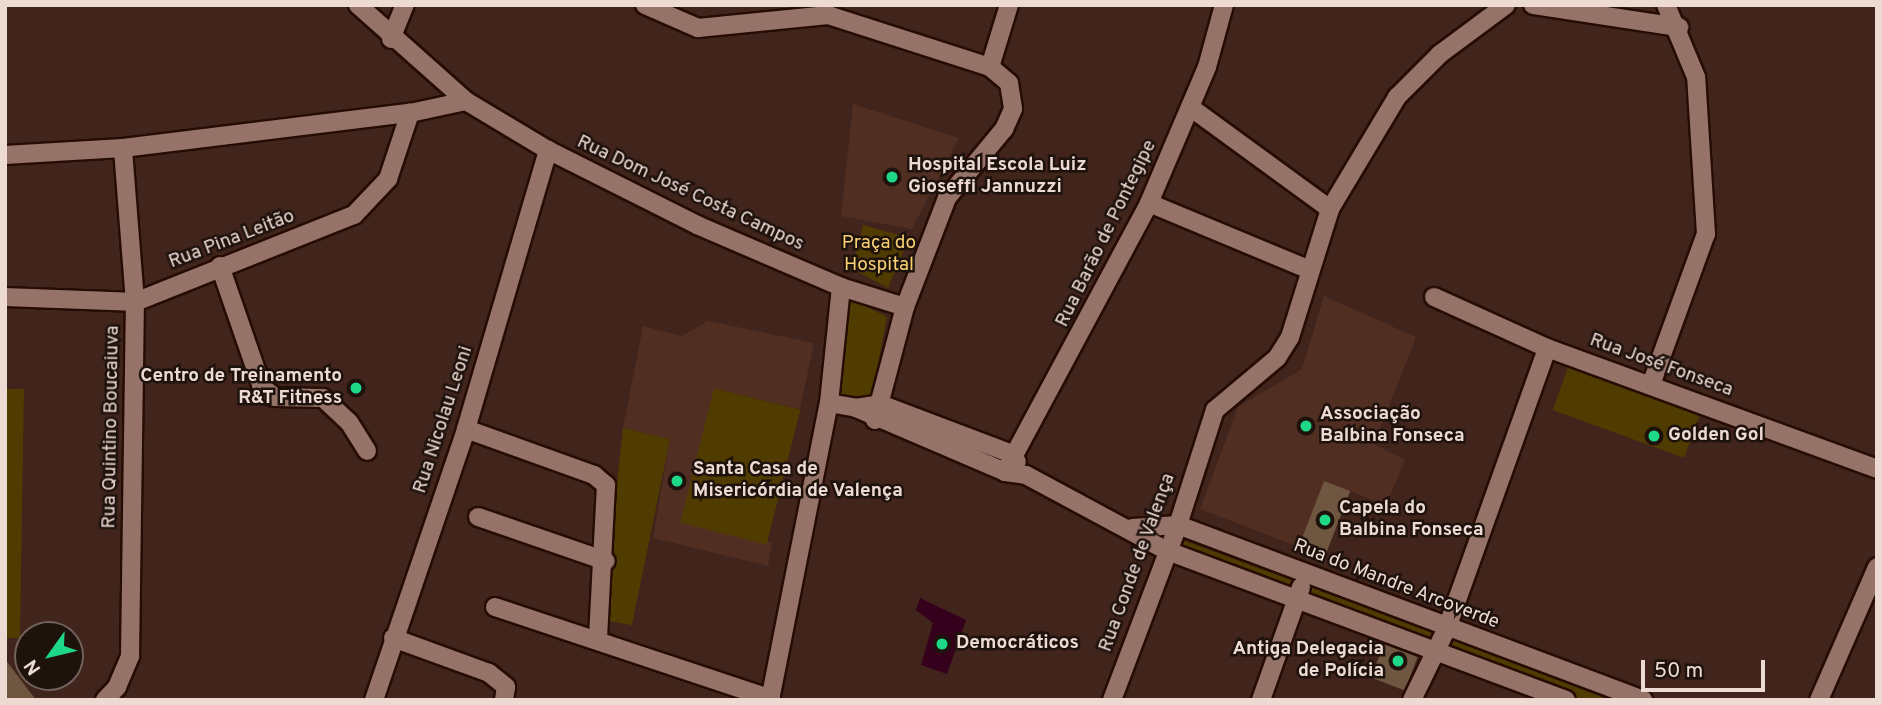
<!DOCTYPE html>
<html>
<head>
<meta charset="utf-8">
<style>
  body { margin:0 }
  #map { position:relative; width:1882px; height:705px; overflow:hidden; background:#41241b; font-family:Overpass,sans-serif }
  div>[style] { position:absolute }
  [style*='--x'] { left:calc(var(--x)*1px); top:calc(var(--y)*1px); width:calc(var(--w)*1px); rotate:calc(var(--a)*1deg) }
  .built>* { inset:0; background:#512e22 }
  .green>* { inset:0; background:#503b00; transform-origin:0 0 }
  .water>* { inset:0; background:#34001c }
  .building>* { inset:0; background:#6f5640; transform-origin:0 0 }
  .roads { filter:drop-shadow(2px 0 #260c04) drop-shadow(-2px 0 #260c04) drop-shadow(0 2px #260c04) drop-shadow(0 -2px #260c04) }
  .minor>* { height:18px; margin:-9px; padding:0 9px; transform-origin:9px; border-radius:9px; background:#967368 }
  .dots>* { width:19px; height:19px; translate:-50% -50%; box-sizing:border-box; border:4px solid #1e120d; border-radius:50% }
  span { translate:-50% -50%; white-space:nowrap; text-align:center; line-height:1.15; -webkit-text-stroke:5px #1e120d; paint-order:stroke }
  .poi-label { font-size:19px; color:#eddad3; font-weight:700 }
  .left { translate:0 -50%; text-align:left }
  .right { translate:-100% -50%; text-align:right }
  .street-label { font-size:19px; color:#eddad3 }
  .park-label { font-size:19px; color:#f8d073 }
  .frame { position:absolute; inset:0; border:7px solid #eddad3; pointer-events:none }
  .north { position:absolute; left:14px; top:621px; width:70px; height:70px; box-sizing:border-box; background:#1e120d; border:2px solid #71625c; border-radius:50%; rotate:236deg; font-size:19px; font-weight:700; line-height:28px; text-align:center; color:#eddad3 }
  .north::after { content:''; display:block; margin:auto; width:24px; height:32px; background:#1ed888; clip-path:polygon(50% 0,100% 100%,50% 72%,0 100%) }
  .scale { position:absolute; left:1641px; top:660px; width:124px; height:32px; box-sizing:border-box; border:4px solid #eddad3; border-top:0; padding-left:9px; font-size:21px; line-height:24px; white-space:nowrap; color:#eddad3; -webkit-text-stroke:5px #1e120d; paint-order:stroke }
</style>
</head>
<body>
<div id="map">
  <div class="built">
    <i style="clip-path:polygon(853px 104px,959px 138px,912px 229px,841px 216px)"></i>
    <i style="clip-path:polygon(1324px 296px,1416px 337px,1374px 444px,1405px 460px,1386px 505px,1324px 481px,1301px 548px,1200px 509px,1238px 407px,1302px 369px)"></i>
    <i style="clip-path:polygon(708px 321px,814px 343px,800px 409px,714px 388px,682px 522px,772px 543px,768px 566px,653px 538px,670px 439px,623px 428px,643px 326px,682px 336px)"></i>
  </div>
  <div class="green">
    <i style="clip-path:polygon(863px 225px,909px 238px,888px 288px,852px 269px)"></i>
    <i style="clip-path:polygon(846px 296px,887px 317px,870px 405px,840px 397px)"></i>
    <i style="left:1570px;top:362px;width:140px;height:51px;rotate:20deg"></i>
    <i style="left:714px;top:388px;width:89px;height:139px;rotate:14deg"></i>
    <i style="clip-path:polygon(5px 389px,24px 389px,20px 638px,5px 638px)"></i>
    <i style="clip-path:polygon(623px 428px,670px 439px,632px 625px,602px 620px)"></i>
    <i style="clip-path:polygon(1174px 537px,1449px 638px,1610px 700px,1576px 700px,1169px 549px)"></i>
  </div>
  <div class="water">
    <i style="clip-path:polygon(920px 598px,966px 620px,947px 674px,921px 665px,933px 623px,916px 610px)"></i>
  </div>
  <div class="building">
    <i style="left:1324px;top:481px;width:28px;height:71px;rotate:21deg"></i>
    <i style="left:1384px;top:644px;width:36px;height:36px;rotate:21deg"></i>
    <i style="clip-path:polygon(5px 659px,36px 700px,5px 700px)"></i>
  </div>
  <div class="roads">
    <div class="minor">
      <i style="--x:358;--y:5;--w:144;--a:41.6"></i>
      <i style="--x:466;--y:101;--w:96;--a:30.9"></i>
      <i style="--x:548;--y:150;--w:167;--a:26.7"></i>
      <i style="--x:697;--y:225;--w:157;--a:23.3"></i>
      <i style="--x:841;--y:287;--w:67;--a:17.4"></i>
      <i style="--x:645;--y:5;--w:58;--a:23.5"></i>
      <i style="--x:698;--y:28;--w:131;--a:-5.7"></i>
      <i style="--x:828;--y:15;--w:170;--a:17.8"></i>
      <i style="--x:990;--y:67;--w:25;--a:40"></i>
      <i style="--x:1009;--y:83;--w:26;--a:81"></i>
      <i style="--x:1013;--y:109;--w:22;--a:114"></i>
      <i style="--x:1004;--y:129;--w:89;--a:129.6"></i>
      <i style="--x:947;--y:198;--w:117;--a:111.1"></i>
      <i style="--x:905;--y:307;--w:117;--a:104.9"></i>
      <i style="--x:1533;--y:5;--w:148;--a:8.6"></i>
      <i style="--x:391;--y:39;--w:37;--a:-68"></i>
      <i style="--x:990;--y:67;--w:65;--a:-73"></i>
      <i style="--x:1190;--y:107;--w:173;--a:36.1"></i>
      <i style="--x:5;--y:155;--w:118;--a:-3.4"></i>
      <i style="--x:123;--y:148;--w:289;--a:-7"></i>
      <i style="--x:410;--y:113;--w:57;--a:-12.1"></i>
      <i style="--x:1149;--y:203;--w:174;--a:22.6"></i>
      <i style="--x:220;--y:266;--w:128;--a:70.9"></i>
      <i style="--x:262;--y:387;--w:16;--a:38"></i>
      <i style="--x:275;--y:397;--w:48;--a:1.2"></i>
      <i style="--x:323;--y:398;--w:35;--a:43"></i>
      <i style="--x:349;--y:422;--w:34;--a:58"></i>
      <i style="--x:5;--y:297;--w:130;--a:2.2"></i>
      <i style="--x:135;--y:302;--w:236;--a:-21.7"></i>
      <i style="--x:354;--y:215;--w:50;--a:-46.6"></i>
      <i style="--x:388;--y:179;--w:70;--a:-71.6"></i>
      <i style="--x:1434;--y:297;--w:124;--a:24.3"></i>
      <i style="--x:1547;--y:348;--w:351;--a:20.1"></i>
      <i style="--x:1652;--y:382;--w:158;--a:-70"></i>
      <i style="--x:1706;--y:234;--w:157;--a:-93.6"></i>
      <i style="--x:1696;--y:77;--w:78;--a:-112.6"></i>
      <i style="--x:829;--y:403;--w:27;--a:10"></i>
      <i style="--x:856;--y:408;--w:24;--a:-9"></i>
      <i style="--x:880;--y:404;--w:141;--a:20.7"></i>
      <i style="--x:1012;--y:454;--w:9;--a:58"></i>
      <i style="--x:856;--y:408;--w:162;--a:23.2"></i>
      <i style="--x:1005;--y:472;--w:21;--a:8"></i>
      <i style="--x:1026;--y:475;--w:158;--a:28.3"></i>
      <i style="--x:1165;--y:550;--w:428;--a:20.5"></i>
      <i style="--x:466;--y:429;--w:136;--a:19.8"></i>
      <i style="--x:594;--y:475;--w:16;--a:40"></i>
      <i style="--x:606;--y:485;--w:155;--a:93"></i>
      <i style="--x:1005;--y:472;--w:305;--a:-61.8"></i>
      <i style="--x:1149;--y:203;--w:148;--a:-66.9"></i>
      <i style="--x:1207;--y:67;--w:64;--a:-74.7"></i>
      <i style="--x:478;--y:517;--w:135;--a:19"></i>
      <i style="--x:1132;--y:528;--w:46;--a:-3.7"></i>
      <i style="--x:1178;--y:525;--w:497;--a:20.6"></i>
      <i style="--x:495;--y:607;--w:291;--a:18.4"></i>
      <i style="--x:393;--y:638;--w:102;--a:20"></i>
      <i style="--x:489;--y:673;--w:22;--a:39"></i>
      <i style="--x:506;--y:687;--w:13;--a:99"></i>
      <i style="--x:105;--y:700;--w:18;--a:-47"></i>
      <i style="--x:117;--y:687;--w:34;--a:-67"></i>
      <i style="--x:130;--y:656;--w:354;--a:-89.2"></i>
      <i style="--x:135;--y:302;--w:154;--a:-94.5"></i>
      <i style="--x:374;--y:700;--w:286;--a:-71.2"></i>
      <i style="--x:466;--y:429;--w:291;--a:-73.6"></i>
      <i style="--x:770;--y:700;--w:303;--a:-78.8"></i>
      <i style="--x:829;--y:403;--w:117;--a:-84.1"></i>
      <i style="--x:1112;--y:700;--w:187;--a:-69.3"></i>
      <i style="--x:1178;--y:525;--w:121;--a:-72.2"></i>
      <i style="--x:1215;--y:410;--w:81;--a:-40"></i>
      <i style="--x:1277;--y:358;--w:25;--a:-58"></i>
      <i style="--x:1290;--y:337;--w:134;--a:-72.6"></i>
      <i style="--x:1330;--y:209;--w:131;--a:-59.1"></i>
      <i style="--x:1397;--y:97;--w:61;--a:-45"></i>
      <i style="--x:1440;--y:54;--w:82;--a:-36.6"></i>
      <i style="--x:1261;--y:700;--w:120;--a:-70.5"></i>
      <i style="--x:1412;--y:700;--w:80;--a:-64.1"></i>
      <i style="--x:1447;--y:628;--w:297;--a:-70.3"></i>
      <i style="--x:1819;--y:700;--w:145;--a:-66.4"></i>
    </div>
  </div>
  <div class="dots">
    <i style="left:892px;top:177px;background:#1ed888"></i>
    <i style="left:356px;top:388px;background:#1ed888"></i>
    <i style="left:1306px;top:426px;background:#1ed888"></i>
    <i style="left:1654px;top:436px;background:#1ed888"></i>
    <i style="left:677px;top:481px;background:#1ed888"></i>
    <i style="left:1325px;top:520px;background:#1ed888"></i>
    <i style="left:942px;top:644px;background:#1ed888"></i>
    <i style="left:1398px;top:661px;background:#1ed888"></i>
  </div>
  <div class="poi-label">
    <span class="left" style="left:908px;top:177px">Hospital Escola Luiz<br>Gioseffi Jannuzzi</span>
    <span class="right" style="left:342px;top:388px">Centro de Treinamento<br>R&amp;T Fitness</span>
    <span class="left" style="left:1320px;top:426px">Associação<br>Balbina Fonseca</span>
    <span class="left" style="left:1668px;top:436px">Golden Gol</span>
    <span class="left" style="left:693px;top:481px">Santa Casa de<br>Misericórdia de Valença</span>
    <span class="left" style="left:1339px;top:520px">Capela do<br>Balbina Fonseca</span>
    <span class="left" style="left:956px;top:644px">Democráticos</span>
    <span class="right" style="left:1384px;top:661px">Antiga Delegacia<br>de Polícia</span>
  </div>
  <div class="street-label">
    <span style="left:690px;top:194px;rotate:25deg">Rua Dom José Costa Campos</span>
    <span style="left:1107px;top:234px;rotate:-64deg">Rua Barão de Pontegipe</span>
    <span style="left:232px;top:240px;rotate:-21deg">Rua Pina Leitão</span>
    <span style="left:1661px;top:366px;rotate:20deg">Rua José Fonseca</span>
    <span style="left:444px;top:420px;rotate:-72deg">Rua Nicolau Leoni</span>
    <span style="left:112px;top:427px;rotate:-89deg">Rua Quintino Boucaiuva</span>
    <span style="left:1138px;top:563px;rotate:-70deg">Rua Conde de Valença</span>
    <span style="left:1396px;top:585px;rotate:21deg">Rua do Mandre Arcoverde</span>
  </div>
  <div class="park-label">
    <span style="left:879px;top:255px">Praça do<br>Hospital</span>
  </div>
  <div class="frame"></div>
  <div class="north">N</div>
  <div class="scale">50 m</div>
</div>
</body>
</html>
